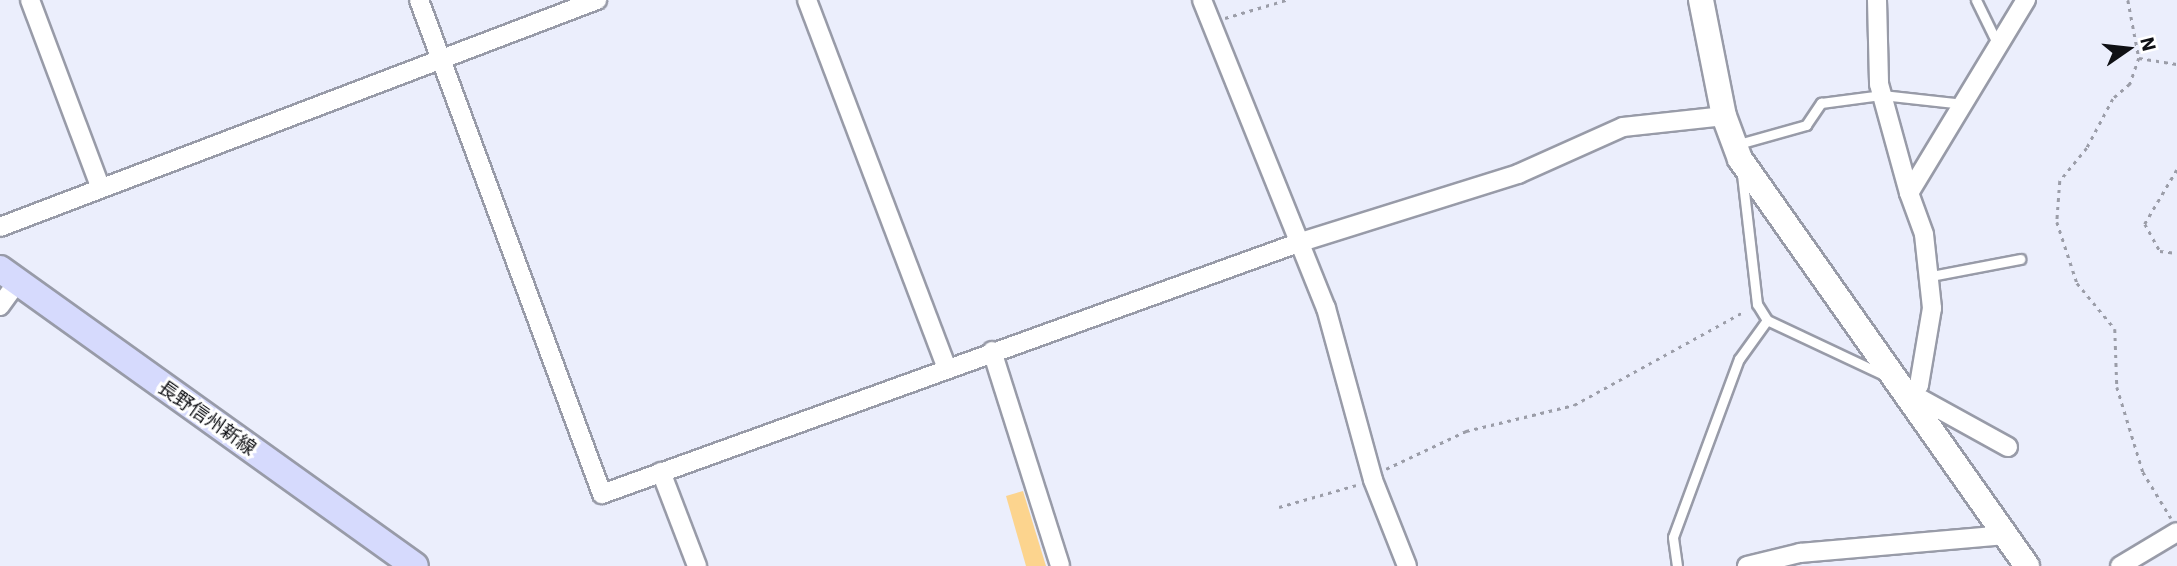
<!DOCTYPE html>
<html>
<head>
<meta charset="utf-8">
<style>
  body { margin:0 }
  #map { position:relative; width:2177px; height:566px; overflow:hidden; background:#ebeefc; font-family:"IBM Plex Sans","Noto Sans JP",sans-serif }
  div>[style] { position:absolute }
  [style*='--x'] { left:calc(var(--x)*1px); top:calc(var(--y)*1px); width:calc(var(--w)*1px); rotate:calc(var(--a)*1deg) }
  .building>* { inset:0; background:#fcd48e }
  .path>* { height:2.5px; margin-top:-1.25px; transform-origin:0; background:repeating-linear-gradient(90deg,#9b9da8 0 3.5px,transparent 0 8.5px) }
  .roads { filter:drop-shadow(2px 0 #989ba8) drop-shadow(-2px 0 #989ba8) drop-shadow(0 2px #989ba8) drop-shadow(0 -2px #989ba8) }
  .lane>* { height:9px; margin:-4.5px; padding:0 4.5px; transform-origin:4.5px; border-radius:4.5px; background:#fff }
  .street>* { height:18px; margin:-9px; padding:0 9px; transform-origin:9px; border-radius:9px; background:#fff }
  .secondary>* { height:24px; margin:-12px; padding:0 12px; transform-origin:12px; border-radius:12px; background:#fff }
  .primary>* { height:26px; margin:-13px; padding:0 13px; transform-origin:13px; border-radius:13px; background:#d6dafd }
  span { translate:-50% -50%; white-space:nowrap; text-align:center; line-height:1.15; -webkit-text-stroke:6px #fff; paint-order:stroke }
  .street-label { font-size:19px; color:#0f1014 }
  .north { position:absolute; left:2093px; top:14px; width:70px; height:70px; -webkit-text-stroke:5px #fff; paint-order:stroke; rotate:76deg; font-size:19px; font-weight:700; line-height:28px; text-align:center; color:#0f1014 }
  .north::after { content:''; display:block; margin:auto; width:24px; height:32px; background:#0f1014; clip-path:polygon(50% 0,100% 100%,50% 72%,0 100%) }
</style>
</head>
<body>
<div id="map">
  <div class="building">
    <i style="clip-path:polygon(1023px 491px,1046px 566px,1026px 566px,1006px 496px)"></i>
  </div>
  <div class="path">
    <i style="--x:2128;--y:0;--w:59;--a:79.3"></i>
    <i style="--x:2139;--y:58;--w:28;--a:109"></i>
    <i style="--x:2130;--y:84;--w:23;--a:139"></i>
    <i style="--x:2113;--y:99;--w:55;--a:118"></i>
    <i style="--x:2087;--y:148;--w:43;--a:129.3"></i>
    <i style="--x:2060;--y:181;--w:41;--a:94.2"></i>
    <i style="--x:2057;--y:222;--w:64;--a:71.8"></i>
    <i style="--x:2077;--y:283;--w:60;--a:50.4"></i>
    <i style="--x:2115;--y:329;--w:58;--a:88"></i>
    <i style="--x:2117;--y:387;--w:89;--a:73"></i>
    <i style="--x:2143;--y:472;--w:54;--a:58.7"></i>
    <i style="--x:1225;--y:18;--w:64;--a:-16.4"></i>
    <i style="--x:2139;--y:58;--w:38;--a:9"></i>
    <i style="--x:2177;--y:170;--w:63;--a:120.7"></i>
    <i style="--x:2145;--y:224;--w:31;--a:61"></i>
    <i style="--x:2160;--y:251;--w:17;--a:7"></i>
    <i style="--x:1386;--y:469;--w:89;--a:-25.4"></i>
    <i style="--x:1466;--y:431;--w:111;--a:-13.5"></i>
    <i style="--x:1574;--y:405;--w:195;--a:-28.8"></i>
    <i style="--x:1279;--y:507;--w:80;--a:-15.9"></i>
  </div>
  <div class="roads">
    <div class="lane">
      <i style="--x:1976;--y:0;--w:50;--a:63.9"></i>
      <i style="--x:1735;--y:145;--w:74;--a:-15.7"></i>
      <i style="--x:1806;--y:125;--w:27;--a:-56"></i>
      <i style="--x:1821;--y:103;--w:62;--a:-7.5"></i>
      <i style="--x:1882;--y:95;--w:82;--a:6.3"></i>
      <i style="--x:1931;--y:276;--w:91;--a:-10.8"></i>
      <i style="--x:1767;--y:320;--w:127;--a:25.2"></i>
      <i style="--x:1677;--y:566;--w:29;--a:-98"></i>
      <i style="--x:1673;--y:537;--w:190;--a:-69.7"></i>
      <i style="--x:1739;--y:359;--w:48;--a:-54.3"></i>
      <i style="--x:1767;--y:320;--w:19;--a:-122"></i>
      <i style="--x:1757;--y:304;--w:130;--a:-96.6"></i>
    </div>
    <div class="street">
      <i style="--x:30;--y:0;--w:199;--a:69.4"></i>
      <i style="--x:419;--y:0;--w:527;--a:69.67"></i>
      <i style="--x:602;--y:494;--w:740;--a:-19.83"></i>
      <i style="--x:1298;--y:243;--w:231;--a:-17.4"></i>
      <i style="--x:1518;--y:174;--w:115;--a:-24.1"></i>
      <i style="--x:1623;--y:127;--w:102;--a:-6.2"></i>
      <i style="--x:807;--y:0;--w:394;--a:69.2"></i>
      <i style="--x:1202;--y:0;--w:332;--a:68.1"></i>
      <i style="--x:1326;--y:308;--w:178;--a:74.7"></i>
      <i style="--x:1373;--y:480;--w:92;--a:68.4"></i>
      <i style="--x:1877;--y:0;--w:84;--a:88.6"></i>
      <i style="--x:1879;--y:84;--w:113;--a:74.6"></i>
      <i style="--x:0;--y:227;--w:639;--a:-20.82"></i>
      <i style="--x:0;--y:306;--w:29;--a:-54"></i>
      <i style="--x:992;--y:351;--w:225;--a:72.4"></i>
      <i style="--x:2008;--y:447;--w:112;--a:-151.1"></i>
      <i style="--x:1910;--y:393;--w:12;--a:-42"></i>
      <i style="--x:1919;--y:385;--w:78;--a:-80.4"></i>
      <i style="--x:1932;--y:308;--w:74;--a:-96.2"></i>
      <i style="--x:1924;--y:234;--w:44;--a:-110.1"></i>
      <i style="--x:1909;--y:193;--w:226;--a:-58.8"></i>
      <i style="--x:661;--y:472;--w:101;--a:69"></i>
      <i style="--x:1747;--y:566;--w:55;--a:-13.8"></i>
      <i style="--x:1800;--y:553;--w:206;--a:-5"></i>
      <i style="--x:2120;--y:566;--w:66;--a:-30.8"></i>
    </div>
    <div class="secondary">
      <i style="--x:1701;--y:0;--w:118;--a:78.8"></i>
      <i style="--x:1724;--y:116;--w:46;--a:69.6"></i>
      <i style="--x:1740;--y:159;--w:498;--a:54.8"></i>
    </div>
    <div class="primary">
      <i style="--x:0;--y:269;--w:510;--a:35.59"></i>
    </div>
  </div>
  <div class="street-label">
    <span style="left:207px;top:418px;rotate:35deg">長野信州新線</span>
  </div>
  <div class="north">N</div>
</div>
</body>
</html>
